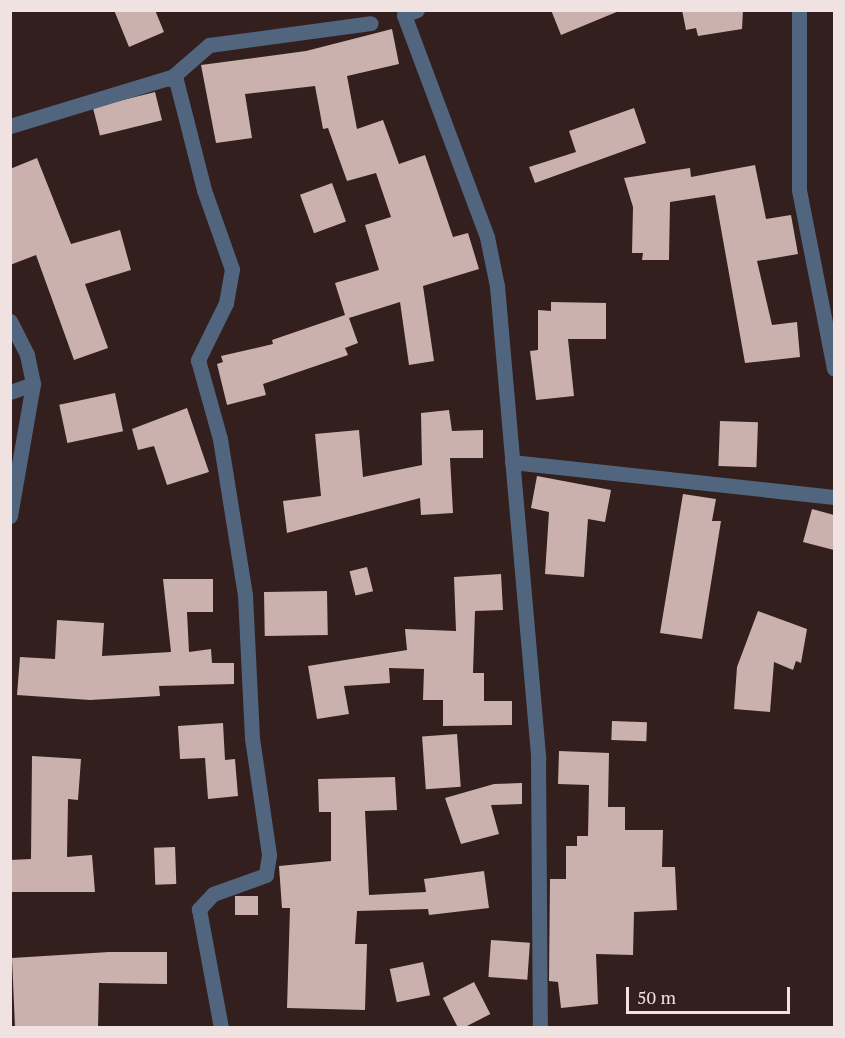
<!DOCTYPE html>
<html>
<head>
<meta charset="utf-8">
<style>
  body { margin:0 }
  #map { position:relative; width:845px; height:1038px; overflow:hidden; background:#331f1d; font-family:"PT Serif",serif }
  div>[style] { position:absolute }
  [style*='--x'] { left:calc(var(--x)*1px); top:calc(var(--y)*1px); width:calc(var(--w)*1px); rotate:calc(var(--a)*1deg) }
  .building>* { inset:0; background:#cbb1ad; transform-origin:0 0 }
  .minor>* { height:15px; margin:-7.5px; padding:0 7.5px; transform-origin:7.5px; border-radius:7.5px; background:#51667e }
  span { translate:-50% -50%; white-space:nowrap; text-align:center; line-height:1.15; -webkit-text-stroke:6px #331f1d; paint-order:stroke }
  .frame { position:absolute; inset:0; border:12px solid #f0e2e0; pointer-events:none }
  .scale { position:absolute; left:626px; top:987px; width:164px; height:27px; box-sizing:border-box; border:3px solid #f0e2e0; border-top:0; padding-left:8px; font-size:18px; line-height:21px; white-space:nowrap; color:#f0e2e0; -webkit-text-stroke:4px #331f1d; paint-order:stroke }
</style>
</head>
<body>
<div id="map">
  <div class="building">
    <i style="clip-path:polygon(114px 10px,155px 10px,164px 32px,129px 47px)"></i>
    <i style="clip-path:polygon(551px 10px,619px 10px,619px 11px,561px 35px)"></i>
    <i style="clip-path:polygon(682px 10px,743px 10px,742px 29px,698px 36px,696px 28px,686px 30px)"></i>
    <i style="clip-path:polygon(392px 29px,399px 64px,347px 76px,357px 129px,383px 120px,399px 164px,425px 155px,453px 237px,468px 233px,479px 269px,423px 286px,434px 361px,409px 365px,400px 302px,349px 318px,358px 343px,345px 348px,348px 355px,263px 384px,266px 395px,227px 405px,217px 364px,223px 362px,221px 356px,273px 344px,272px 340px,345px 315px,335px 283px,379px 270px,365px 225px,391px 217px,376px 173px,347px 181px,328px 128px,323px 129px,315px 86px,245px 94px,252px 138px,216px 143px,201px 65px,306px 51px)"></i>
    <i style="left:155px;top:92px;width:29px;height:64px;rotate:76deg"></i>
    <i style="clip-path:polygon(634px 108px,646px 143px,535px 183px,529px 167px,576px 152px,569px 131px)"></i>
    <i style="clip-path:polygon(37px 158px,71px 244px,120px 230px,131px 270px,85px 284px,108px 348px,74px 360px,36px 255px,10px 265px,10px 169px)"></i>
    <i style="clip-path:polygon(755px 165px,766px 219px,791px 215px,798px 254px,757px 261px,772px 325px,797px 322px,800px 357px,745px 363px,715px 195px,670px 202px,669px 260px,642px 260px,643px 253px,632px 253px,633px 207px,624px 178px,690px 168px,691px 177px)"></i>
    <i style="left:332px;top:183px;width:41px;height:34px;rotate:70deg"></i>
    <i style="clip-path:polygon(551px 302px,606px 303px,606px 339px,568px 339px,574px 396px,536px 400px,530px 351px,538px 350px,538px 310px,551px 311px)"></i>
    <i style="left:115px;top:393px;width:39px;height:57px;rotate:78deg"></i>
    <i style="clip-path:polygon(187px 408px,209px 472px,167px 485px,154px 446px,138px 450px,132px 429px)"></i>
    <i style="clip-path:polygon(449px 410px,452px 431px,483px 430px,483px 458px,450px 458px,453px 513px,421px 515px,420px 498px,287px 533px,283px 501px,321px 496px,315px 434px,359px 430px,363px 477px,422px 465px,421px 413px)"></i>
    <i style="left:720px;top:421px;width:38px;height:45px;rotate:2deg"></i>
    <i style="clip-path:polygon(537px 476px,611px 490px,605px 522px,588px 519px,584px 577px,545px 574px,549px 512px,531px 508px)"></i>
    <i style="clip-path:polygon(683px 494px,716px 499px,712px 521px,721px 521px,702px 639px,660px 633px)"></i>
    <i style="clip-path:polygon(812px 509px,834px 515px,834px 550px,803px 542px)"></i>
    <i style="left:367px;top:567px;width:25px;height:18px;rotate:76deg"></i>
    <i style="clip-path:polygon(501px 574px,503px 610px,475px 611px,473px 673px,484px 673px,484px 701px,512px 701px,512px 725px,443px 726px,443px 700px,423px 700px,424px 669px,389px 668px,390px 683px,344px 686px,349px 714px,317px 719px,308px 666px,407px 650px,405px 629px,456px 631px,454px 577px)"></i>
    <i style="clip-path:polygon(163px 579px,213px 579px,213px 612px,187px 612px,189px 652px,211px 649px,212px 663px,234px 663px,234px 684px,159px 686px,160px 696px,90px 700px,17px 695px,20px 657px,55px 659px,57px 620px,104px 623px,102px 656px,171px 652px)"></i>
    <i style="left:327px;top:591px;width:44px;height:63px;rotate:89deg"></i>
    <i style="clip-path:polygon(758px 611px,807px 629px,801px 663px,796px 661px,793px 670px,774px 662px,770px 712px,734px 709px,737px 667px)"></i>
    <i style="left:612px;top:721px;width:35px;height:19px;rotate:2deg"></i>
    <i style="clip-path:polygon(223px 723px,225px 760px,235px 759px,238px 796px,208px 799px,205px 758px,180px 759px,178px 726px)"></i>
    <i style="left:457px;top:734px;width:53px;height:35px;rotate:86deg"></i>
    <i style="clip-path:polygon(559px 751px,609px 753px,608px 807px,625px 807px,625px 830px,663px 830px,662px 867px,675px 867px,677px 910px,634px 912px,633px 955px,596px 954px,598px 1004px,561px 1008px,558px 982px,549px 981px,550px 879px,566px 879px,566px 846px,577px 846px,577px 836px,588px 836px,589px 785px,558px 784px)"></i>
    <i style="clip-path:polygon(32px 756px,81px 759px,78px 800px,68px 799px,67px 857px,92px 855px,95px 892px,12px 892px,10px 860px,31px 859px)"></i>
    <i style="clip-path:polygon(395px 777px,397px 810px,365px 811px,369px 895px,426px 892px,424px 879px,484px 871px,489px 908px,429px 915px,428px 909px,357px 911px,355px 944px,367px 944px,365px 1010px,287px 1008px,290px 908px,282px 908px,279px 866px,331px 861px,331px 812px,319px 812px,318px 779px)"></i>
    <i style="clip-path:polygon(522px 783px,522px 804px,491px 805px,499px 834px,461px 844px,445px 798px,494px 784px)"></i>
    <i style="left:175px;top:847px;width:37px;height:21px;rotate:88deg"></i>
    <i style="left:235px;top:896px;width:23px;height:19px"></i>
    <i style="left:491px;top:940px;width:39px;height:37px;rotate:4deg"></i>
    <i style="clip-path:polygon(109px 952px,167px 952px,167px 984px,99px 983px,98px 1028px,15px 1028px,12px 958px)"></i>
    <i style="left:423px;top:962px;width:34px;height:34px;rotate:78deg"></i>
    <i style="left:474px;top:982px;width:36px;height:35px;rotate:63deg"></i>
  </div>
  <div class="minor">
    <i style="--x:417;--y:10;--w:14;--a:159"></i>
    <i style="--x:404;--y:15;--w:237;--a:69.5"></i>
    <i style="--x:487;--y:237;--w:50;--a:78.5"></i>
    <i style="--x:497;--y:286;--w:475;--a:85"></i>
    <i style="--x:538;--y:759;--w:269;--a:89.6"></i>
    <i style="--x:799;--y:10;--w:180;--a:90"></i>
    <i style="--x:799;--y:190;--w:182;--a:78.9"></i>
    <i style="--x:170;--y:79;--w:52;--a:-41.1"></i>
    <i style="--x:209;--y:45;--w:163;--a:-7.7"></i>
    <i style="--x:10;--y:126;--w:172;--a:-16.9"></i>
    <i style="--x:175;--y:76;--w:118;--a:75.7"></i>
    <i style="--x:204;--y:190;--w:84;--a:70.5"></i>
    <i style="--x:232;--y:269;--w:35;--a:100"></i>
    <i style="--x:226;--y:303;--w:64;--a:116.2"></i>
    <i style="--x:198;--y:360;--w:82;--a:74.4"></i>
    <i style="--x:220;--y:439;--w:158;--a:80.9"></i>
    <i style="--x:245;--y:595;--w:143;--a:87.2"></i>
    <i style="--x:252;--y:738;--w:118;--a:81.7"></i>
    <i style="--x:269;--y:855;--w:20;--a:99"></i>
    <i style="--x:266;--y:875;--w:56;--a:160.3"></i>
    <i style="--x:213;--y:894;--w:21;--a:133"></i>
    <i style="--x:199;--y:909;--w:121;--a:79.5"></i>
    <i style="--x:10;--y:321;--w:38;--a:63"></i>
    <i style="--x:27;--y:355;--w:30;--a:78"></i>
    <i style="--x:33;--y:384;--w:134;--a:99.9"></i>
    <i style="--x:10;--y:392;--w:24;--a:-19"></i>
    <i style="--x:512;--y:462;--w:324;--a:6.2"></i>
  </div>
  <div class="frame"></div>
  <div class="scale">50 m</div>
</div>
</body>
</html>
